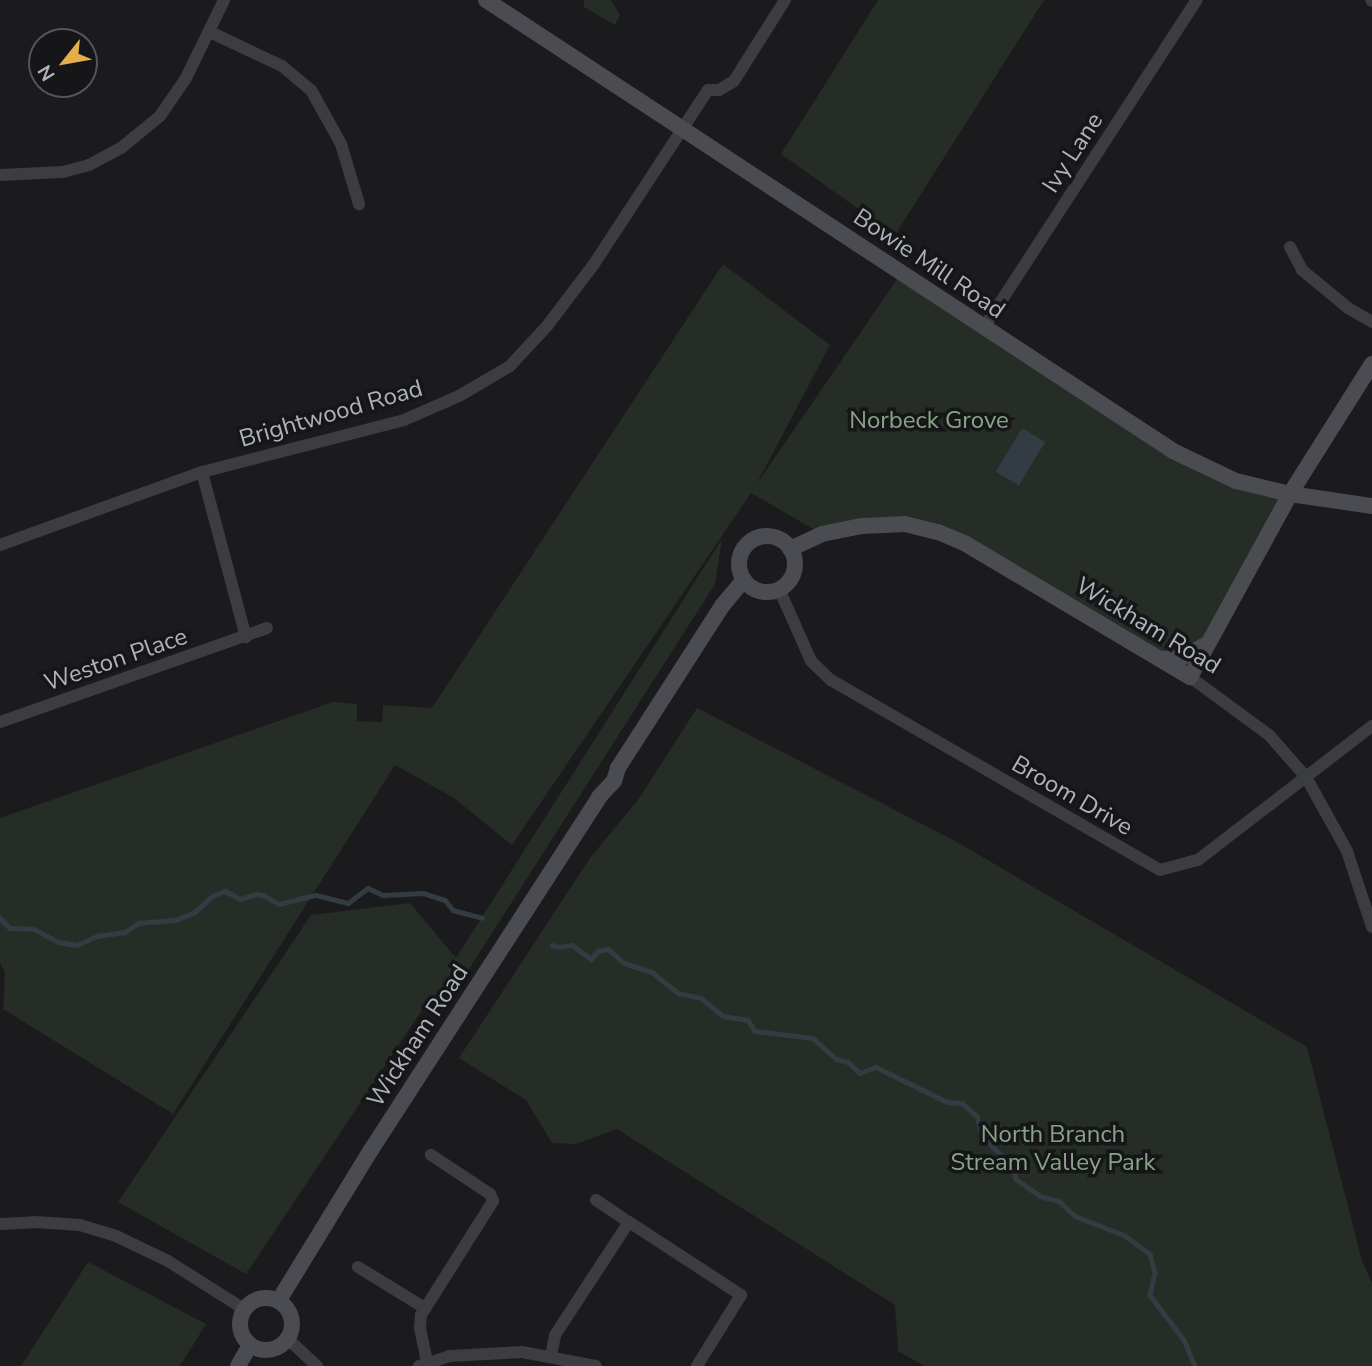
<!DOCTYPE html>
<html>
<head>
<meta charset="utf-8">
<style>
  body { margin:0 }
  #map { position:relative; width:1372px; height:1366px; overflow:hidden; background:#1b1b1d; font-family:"Nunito Sans",sans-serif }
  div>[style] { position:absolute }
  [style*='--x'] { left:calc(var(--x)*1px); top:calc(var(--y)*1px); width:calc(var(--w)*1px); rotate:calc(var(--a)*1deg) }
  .green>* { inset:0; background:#252d26 }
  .water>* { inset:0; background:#333c42; transform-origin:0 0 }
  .stream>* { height:4.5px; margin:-2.25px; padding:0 2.25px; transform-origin:2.25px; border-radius:2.25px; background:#333c42 }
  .street>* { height:12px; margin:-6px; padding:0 6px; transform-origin:6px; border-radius:6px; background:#3c3d41 }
  .secondary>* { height:16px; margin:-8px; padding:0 8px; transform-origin:8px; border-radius:8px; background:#4a4c51 }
  .secondary>.ring { margin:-8px; padding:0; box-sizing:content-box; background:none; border:16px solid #4a4c51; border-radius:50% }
  span { translate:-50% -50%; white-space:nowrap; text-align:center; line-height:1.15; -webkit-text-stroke:7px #161618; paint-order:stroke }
  .street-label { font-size:24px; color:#aeb3bb }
  .park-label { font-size:24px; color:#87a488 }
  .north { position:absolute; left:28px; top:28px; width:70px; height:70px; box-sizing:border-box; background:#161618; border:2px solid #535559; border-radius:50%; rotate:239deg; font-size:19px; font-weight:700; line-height:28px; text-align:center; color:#aeb3bb }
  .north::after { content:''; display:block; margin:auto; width:24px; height:32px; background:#e4ae4b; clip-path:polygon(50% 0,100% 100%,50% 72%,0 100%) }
</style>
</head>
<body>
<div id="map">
  <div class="green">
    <i style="clip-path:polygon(611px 0,620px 15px,615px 25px,584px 7px,584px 0)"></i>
    <i style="clip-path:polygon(878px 0,1044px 0,895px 235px,781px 154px)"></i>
    <i style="clip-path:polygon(723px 264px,830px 345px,756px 485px,902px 272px,1173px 451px,1290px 494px,1190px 677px,966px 544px,905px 524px,822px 534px,751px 493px,512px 845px,454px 798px,395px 765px,173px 1114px,3px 1009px,5px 973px,0 963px,0 818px,333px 702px,357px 704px,357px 721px,382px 722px,383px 705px,432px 708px)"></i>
    <i style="clip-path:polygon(722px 539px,715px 584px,439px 1016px,425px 1007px,432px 995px,246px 1274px,118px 1202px,311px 915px,410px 903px,456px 958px)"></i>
    <i style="clip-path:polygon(697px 708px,955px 841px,1307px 1047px,1362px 1261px,1372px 1283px,1372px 1366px,924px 1366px,898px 1351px,895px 1305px,617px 1129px,576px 1144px,552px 1143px,526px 1100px,459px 1058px,590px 858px,638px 800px)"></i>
    <i style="clip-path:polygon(88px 1262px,206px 1324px,180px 1366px,21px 1366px)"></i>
  </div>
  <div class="water">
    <i style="left:1022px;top:428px;width:27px;height:51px;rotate:31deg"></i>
  </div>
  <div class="stream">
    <i style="--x:0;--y:918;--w:14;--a:45"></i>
    <i style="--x:10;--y:928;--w:24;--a:2"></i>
    <i style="--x:34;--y:929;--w:27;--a:28"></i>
    <i style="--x:58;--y:942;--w:19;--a:9"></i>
    <i style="--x:77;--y:945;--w:22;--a:-24"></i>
    <i style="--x:97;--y:936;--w:28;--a:-8"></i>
    <i style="--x:125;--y:932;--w:17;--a:-33"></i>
    <i style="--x:139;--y:923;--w:37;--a:-5"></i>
    <i style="--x:176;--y:920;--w:21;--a:-23"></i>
    <i style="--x:195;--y:912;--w:23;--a:-43"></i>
    <i style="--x:212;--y:896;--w:14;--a:-21"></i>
    <i style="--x:225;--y:891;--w:18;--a:27"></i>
    <i style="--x:241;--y:899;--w:16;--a:-18"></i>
    <i style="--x:256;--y:894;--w:7;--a:8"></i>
    <i style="--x:263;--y:895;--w:18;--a:29"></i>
    <i style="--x:279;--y:904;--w:38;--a:-14"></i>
    <i style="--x:316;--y:895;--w:33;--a:14"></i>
    <i style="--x:348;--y:903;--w:25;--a:-37"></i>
    <i style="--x:368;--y:888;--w:17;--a:25"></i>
    <i style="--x:383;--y:895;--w:40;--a:-2.9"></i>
    <i style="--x:423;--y:893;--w:23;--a:18"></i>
    <i style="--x:445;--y:900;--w:13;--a:51"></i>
    <i style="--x:453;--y:910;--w:30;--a:15"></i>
    <i style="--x:552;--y:945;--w:7;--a:16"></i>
    <i style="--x:559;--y:947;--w:13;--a:-9"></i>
    <i style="--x:572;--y:945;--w:24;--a:36"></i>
    <i style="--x:591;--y:959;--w:11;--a:-49"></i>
    <i style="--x:598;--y:951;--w:10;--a:-11"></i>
    <i style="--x:608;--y:949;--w:21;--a:41"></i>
    <i style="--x:624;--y:963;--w:29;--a:18"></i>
    <i style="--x:652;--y:972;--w:33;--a:39"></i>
    <i style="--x:678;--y:993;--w:24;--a:12"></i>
    <i style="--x:701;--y:998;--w:28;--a:39"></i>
    <i style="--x:723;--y:1016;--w:25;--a:9"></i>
    <i style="--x:748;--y:1020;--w:13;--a:58"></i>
    <i style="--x:755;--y:1031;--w:58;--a:6.9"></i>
    <i style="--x:813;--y:1038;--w:31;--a:42"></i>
    <i style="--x:836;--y:1059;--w:12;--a:14"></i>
    <i style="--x:848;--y:1062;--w:16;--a:43"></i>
    <i style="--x:860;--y:1073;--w:17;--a:-21"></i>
    <i style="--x:876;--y:1067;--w:79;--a:26.2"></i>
    <i style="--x:947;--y:1102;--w:15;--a:4"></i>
    <i style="--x:962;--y:1103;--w:20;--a:41"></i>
    <i style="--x:977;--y:1116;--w:20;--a:75"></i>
    <i style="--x:982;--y:1135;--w:47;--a:46.7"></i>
    <i style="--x:1014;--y:1169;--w:10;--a:79"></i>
    <i style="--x:1016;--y:1179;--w:29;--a:35"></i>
    <i style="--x:1040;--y:1196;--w:20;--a:15"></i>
    <i style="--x:1059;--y:1201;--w:22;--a:43"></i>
    <i style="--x:1075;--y:1216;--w:53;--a:21.2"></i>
    <i style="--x:1124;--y:1235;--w:32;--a:36"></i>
    <i style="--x:1150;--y:1254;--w:20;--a:75"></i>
    <i style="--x:1155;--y:1273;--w:23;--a:103"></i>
    <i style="--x:1150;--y:1295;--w:56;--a:52.9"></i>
    <i style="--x:1184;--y:1340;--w:28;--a:67"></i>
  </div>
  <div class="street">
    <i style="--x:1371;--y:0;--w:1;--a:45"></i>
    <i style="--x:210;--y:32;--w:80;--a:25.3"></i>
    <i style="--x:282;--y:66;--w:38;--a:40"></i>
    <i style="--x:311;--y:90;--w:62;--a:60.9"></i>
    <i style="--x:341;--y:144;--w:63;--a:73.3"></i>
    <i style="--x:0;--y:175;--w:63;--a:-2.7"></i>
    <i style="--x:63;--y:172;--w:27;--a:-15"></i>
    <i style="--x:89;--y:165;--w:36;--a:-28"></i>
    <i style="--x:121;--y:148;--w:50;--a:-39.4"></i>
    <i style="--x:160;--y:116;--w:46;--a:-55.6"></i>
    <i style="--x:186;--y:78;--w:87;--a:-64"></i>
    <i style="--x:1290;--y:247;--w:26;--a:62"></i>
    <i style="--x:1302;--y:270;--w:60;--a:39.6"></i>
    <i style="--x:1348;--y:308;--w:28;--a:30"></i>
    <i style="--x:983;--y:329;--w:392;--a:-57"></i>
    <i style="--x:202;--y:472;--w:171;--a:75.1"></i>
    <i style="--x:0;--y:545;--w:215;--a:-19.9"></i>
    <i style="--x:202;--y:472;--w:209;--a:-14.4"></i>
    <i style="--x:404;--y:420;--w:60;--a:-23.6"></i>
    <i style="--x:459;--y:396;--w:59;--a:-30.5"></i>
    <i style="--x:510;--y:366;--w:54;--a:-47.2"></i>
    <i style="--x:547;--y:326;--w:78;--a:-52.8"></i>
    <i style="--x:594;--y:264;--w:208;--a:-56.8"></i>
    <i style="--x:708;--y:90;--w:11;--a:0"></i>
    <i style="--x:719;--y:90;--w:17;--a:-31"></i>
    <i style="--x:734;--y:81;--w:96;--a:-57.8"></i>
    <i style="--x:779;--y:589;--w:79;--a:66"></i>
    <i style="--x:811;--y:661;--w:28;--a:44"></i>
    <i style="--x:831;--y:680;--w:380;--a:30"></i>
    <i style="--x:1160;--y:870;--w:39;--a:-15"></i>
    <i style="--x:1198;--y:860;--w:220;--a:-37.6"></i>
    <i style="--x:1190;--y:677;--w:98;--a:36.3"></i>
    <i style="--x:1269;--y:735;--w:56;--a:48.6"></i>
    <i style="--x:1306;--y:777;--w:85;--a:61"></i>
    <i style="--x:1347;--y:851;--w:80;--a:71.8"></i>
    <i style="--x:0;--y:722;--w:283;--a:-19.4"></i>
    <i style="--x:596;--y:1200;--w:40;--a:34"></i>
    <i style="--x:0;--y:1224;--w:34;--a:-3"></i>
    <i style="--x:34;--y:1222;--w:46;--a:3.7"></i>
    <i style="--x:80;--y:1225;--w:38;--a:17"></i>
    <i style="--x:116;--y:1236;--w:58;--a:25.7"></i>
    <i style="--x:168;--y:1261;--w:90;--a:32.3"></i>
    <i style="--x:358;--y:1267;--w:79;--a:31.5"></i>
    <i style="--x:288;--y:1339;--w:40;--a:43"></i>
    <i style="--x:551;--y:1356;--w:21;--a:-79"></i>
    <i style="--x:555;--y:1335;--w:135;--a:-56.8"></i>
    <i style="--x:629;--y:1222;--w:134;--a:33.1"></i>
    <i style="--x:741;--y:1295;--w:84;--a:121.8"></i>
    <i style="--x:419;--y:1366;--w:32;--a:-18"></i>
    <i style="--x:449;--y:1356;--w:73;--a:-3.1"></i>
    <i style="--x:522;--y:1352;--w:75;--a:10.7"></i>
    <i style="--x:428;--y:1366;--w:39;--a:-102"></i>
    <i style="--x:420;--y:1328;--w:13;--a:-86"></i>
    <i style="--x:421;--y:1315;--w:135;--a:-57.7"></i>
    <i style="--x:493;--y:1201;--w:8;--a:-113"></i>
    <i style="--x:490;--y:1194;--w:71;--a:-146.5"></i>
  </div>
  <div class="secondary">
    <i style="--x:486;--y:0;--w:822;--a:33.28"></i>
    <i style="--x:1173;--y:451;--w:70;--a:25.5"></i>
    <i style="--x:1236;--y:481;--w:56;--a:13.5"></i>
    <i style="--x:1290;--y:494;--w:83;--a:8.3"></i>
    <i class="ring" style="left:739px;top:536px;width:40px;height:40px"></i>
    <i style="--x:790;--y:549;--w:35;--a:-25"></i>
    <i style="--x:822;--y:534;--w:41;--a:-11.3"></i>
    <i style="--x:862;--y:526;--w:43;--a:-2.7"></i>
    <i style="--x:905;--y:524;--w:34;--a:14"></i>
    <i style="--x:938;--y:532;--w:30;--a:23"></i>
    <i style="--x:966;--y:544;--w:261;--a:30.7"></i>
    <i style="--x:1190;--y:677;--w:209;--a:-61.3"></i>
    <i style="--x:1290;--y:494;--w:154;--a:-57.8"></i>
    <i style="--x:1160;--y:659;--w:21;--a:-3"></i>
    <i style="--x:1181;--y:658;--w:30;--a:-28"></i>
    <i class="ring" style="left:240px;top:1298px;width:36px;height:36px"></i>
    <i style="--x:279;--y:1300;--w:176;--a:-58.5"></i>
    <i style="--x:371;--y:1150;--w:420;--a:-57.1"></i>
    <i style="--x:599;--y:797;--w:22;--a:-47"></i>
    <i style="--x:614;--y:781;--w:14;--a:-73"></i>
    <i style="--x:618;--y:768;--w:193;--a:-57.3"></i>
    <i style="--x:722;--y:606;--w:34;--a:-50"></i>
    <i style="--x:238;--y:1366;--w:24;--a:-60"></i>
  </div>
  <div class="street-label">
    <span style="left:1073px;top:153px;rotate:-57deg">Ivy Lane</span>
    <span style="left:929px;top:264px;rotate:34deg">Bowie Mill Road</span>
    <span style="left:331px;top:414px;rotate:-16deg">Brightwood Road</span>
    <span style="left:1148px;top:626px;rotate:31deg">Wickham Road</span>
    <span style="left:116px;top:660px;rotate:-19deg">Weston Place</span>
    <span style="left:1072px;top:796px;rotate:30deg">Broom Drive</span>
    <span style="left:418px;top:1036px;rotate:-57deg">Wickham Road</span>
  </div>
  <div class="park-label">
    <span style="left:929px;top:421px">Norbeck Grove</span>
    <span style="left:1053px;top:1149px">North Branch<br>Stream Valley Park</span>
  </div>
  <div class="north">N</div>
</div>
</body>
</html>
